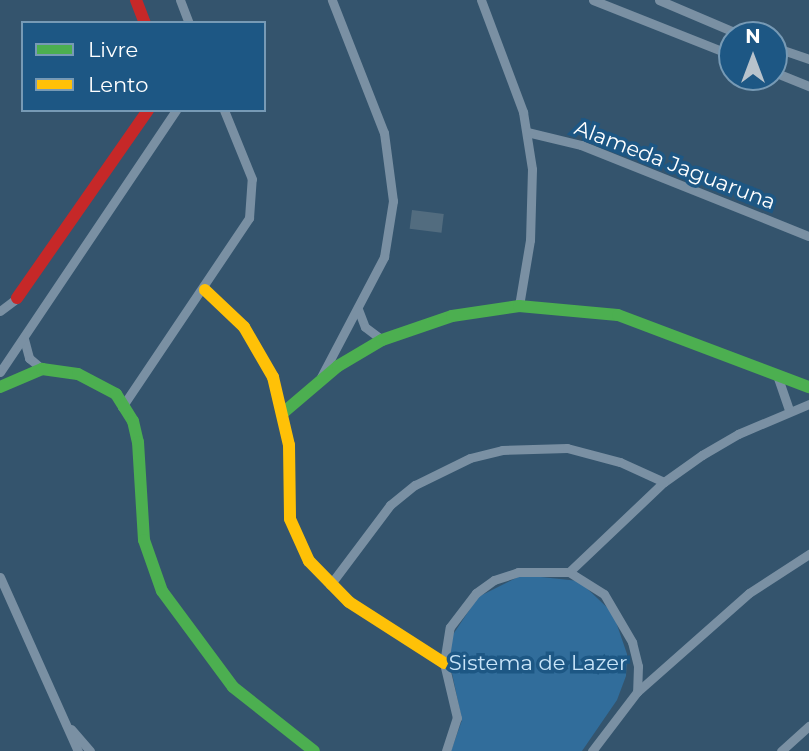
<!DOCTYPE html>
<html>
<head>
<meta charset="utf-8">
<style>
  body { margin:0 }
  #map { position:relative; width:809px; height:751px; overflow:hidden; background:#34546d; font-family:Montserrat,sans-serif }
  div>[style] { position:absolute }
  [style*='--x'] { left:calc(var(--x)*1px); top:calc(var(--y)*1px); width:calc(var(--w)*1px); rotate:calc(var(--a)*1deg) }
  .green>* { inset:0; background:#316d9b }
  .building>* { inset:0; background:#526c7f; transform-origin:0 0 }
  .street>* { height:9px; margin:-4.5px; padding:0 4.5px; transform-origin:4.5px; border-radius:4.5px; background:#7a90a3 }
  .fast>* { height:12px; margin:-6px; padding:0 6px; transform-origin:6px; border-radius:6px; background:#4caf50 }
  .slow>* { height:12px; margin:-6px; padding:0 6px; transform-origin:6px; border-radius:6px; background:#ffc107 }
  .jam>* { height:12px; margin:-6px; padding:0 6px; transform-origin:6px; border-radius:6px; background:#c62828 }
  span { translate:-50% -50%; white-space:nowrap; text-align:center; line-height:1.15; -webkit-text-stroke:7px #1d5784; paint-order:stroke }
  .street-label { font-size:21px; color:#fff }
  .park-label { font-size:21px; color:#c8e4f8 }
  .legend { position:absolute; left:21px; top:21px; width:245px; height:91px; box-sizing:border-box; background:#1d5784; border:2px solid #779ab5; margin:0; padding:9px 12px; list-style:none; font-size:21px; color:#fff }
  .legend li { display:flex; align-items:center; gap:14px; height:35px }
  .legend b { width:35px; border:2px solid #779ab5 }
  .north { position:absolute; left:718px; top:21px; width:70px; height:70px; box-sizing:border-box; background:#1d5784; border:2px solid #779ab5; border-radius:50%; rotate:0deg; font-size:19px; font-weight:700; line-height:28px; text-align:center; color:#fff }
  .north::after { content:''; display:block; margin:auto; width:24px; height:32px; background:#b8c3cc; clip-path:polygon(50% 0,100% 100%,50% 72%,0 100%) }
</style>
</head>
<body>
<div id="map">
  <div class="green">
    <i style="clip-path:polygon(522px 575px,579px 581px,613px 613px,627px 654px,626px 676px,617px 700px,582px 751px,451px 751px,462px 720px,450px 664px,452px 636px,478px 597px)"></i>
  </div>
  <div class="building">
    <i style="left:412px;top:210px;width:32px;height:19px;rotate:7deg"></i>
  </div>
  <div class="street">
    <i style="--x:180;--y:0;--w:25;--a:69"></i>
    <i style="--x:481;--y:0;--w:120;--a:69.4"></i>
    <i style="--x:523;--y:112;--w:58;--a:81"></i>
    <i style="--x:532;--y:169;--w:71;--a:91.6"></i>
    <i style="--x:530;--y:240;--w:67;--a:99.5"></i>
    <i style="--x:593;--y:0;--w:149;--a:21.6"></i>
    <i style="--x:659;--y:0;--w:89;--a:23.1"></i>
    <i style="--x:774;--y:47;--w:37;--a:19"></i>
    <i style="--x:774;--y:72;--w:38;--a:22"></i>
    <i style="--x:527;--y:132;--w:56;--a:13.5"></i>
    <i style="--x:581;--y:145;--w:245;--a:21.8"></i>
    <i style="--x:358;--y:309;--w:19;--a:69"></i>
    <i style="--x:365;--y:327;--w:21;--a:37"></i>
    <i style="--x:0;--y:311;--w:21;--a:-37"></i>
    <i style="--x:24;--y:339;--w:20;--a:75"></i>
    <i style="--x:29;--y:358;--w:17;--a:40"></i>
    <i style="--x:0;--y:372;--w:316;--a:-56.1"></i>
    <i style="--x:777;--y:375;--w:37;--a:71"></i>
    <i style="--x:321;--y:377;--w:136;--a:-62.3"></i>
    <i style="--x:384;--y:257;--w:57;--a:-80.9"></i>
    <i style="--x:393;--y:201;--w:69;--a:-97.5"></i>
    <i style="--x:384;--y:133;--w:143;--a:-111.4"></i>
    <i style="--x:122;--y:407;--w:228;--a:-56.1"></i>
    <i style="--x:249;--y:218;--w:39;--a:-86"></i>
    <i style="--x:252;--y:179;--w:74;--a:-112.1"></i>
    <i style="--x:569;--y:572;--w:131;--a:-43.5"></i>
    <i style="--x:664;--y:482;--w:47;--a:-35.4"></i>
    <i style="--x:702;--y:455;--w:42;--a:-30.3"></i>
    <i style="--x:738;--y:434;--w:77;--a:-22.9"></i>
    <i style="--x:0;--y:577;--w:191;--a:65.9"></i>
    <i style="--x:330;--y:585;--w:100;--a:-53.1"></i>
    <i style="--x:390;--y:505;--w:32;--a:-39"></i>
    <i style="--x:415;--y:485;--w:61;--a:-26.1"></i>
    <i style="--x:470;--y:458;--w:33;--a:-14"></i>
    <i style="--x:502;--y:450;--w:65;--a:-1.8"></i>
    <i style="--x:567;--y:448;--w:55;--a:14.8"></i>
    <i style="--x:620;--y:462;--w:48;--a:24.4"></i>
    <i style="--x:71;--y:729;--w:29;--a:49"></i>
    <i style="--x:446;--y:751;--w:35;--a:-72"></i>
    <i style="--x:457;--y:718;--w:57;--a:-103.3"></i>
    <i style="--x:444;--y:663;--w:36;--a:-81"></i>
    <i style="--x:450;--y:627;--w:43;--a:-52.6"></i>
    <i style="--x:476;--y:593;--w:22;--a:-36"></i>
    <i style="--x:494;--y:580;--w:25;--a:-18"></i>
    <i style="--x:518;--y:572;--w:51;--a:0"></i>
    <i style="--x:569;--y:572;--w:41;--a:32.2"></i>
    <i style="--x:604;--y:594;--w:56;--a:59.7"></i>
    <i style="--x:632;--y:642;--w:25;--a:76"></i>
    <i style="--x:638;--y:666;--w:26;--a:92"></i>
    <i style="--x:592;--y:751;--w:74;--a:-52.7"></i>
    <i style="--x:637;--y:692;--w:149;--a:-41.5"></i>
    <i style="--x:749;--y:593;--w:72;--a:-33"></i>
    <i style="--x:781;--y:751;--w:38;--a:-42"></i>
  </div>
  <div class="fast">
    <i style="--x:0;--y:387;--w:46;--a:-23.2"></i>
    <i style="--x:42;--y:369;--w:36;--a:8"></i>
    <i style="--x:78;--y:374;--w:43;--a:27.8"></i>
    <i style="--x:116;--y:394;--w:32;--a:58"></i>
    <i style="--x:133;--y:421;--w:22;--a:77"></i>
    <i style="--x:138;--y:442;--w:98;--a:86.5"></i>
    <i style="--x:144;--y:540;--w:54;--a:70.6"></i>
    <i style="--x:162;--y:591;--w:119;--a:53.5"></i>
    <i style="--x:233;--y:687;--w:103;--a:38.3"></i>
    <i style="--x:284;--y:412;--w:71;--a:-40.4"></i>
    <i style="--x:338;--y:366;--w:51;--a:-30.6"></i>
    <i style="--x:382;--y:340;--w:74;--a:-18.9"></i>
    <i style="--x:452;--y:316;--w:68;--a:-8.5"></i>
    <i style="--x:519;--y:306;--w:99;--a:5.2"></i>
    <i style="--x:618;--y:315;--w:204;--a:20.7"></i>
  </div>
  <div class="slow">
    <i style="--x:205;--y:290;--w:54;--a:43.5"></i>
    <i style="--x:244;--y:327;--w:58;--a:59.9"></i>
    <i style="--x:273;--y:377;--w:70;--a:76.8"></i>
    <i style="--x:289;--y:445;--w:74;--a:89.2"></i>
    <i style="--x:290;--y:519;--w:46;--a:65.7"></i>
    <i style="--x:309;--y:561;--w:57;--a:45.7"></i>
    <i style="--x:349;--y:602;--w:113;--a:32.7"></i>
  </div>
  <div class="jam">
    <i style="--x:136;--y:0;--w:25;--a:69"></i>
    <i style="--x:17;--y:298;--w:229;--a:-55.1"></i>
  </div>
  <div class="street-label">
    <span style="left:675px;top:165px;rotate:21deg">Alameda Jaguaruna</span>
  </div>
  <div class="park-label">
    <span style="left:538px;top:663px">Sistema de Lazer</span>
  </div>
  <ul class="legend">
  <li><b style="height:9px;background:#4caf50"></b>Livre</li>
  <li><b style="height:9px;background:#ffc107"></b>Lento</li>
  </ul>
  <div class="north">N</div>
</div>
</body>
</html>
